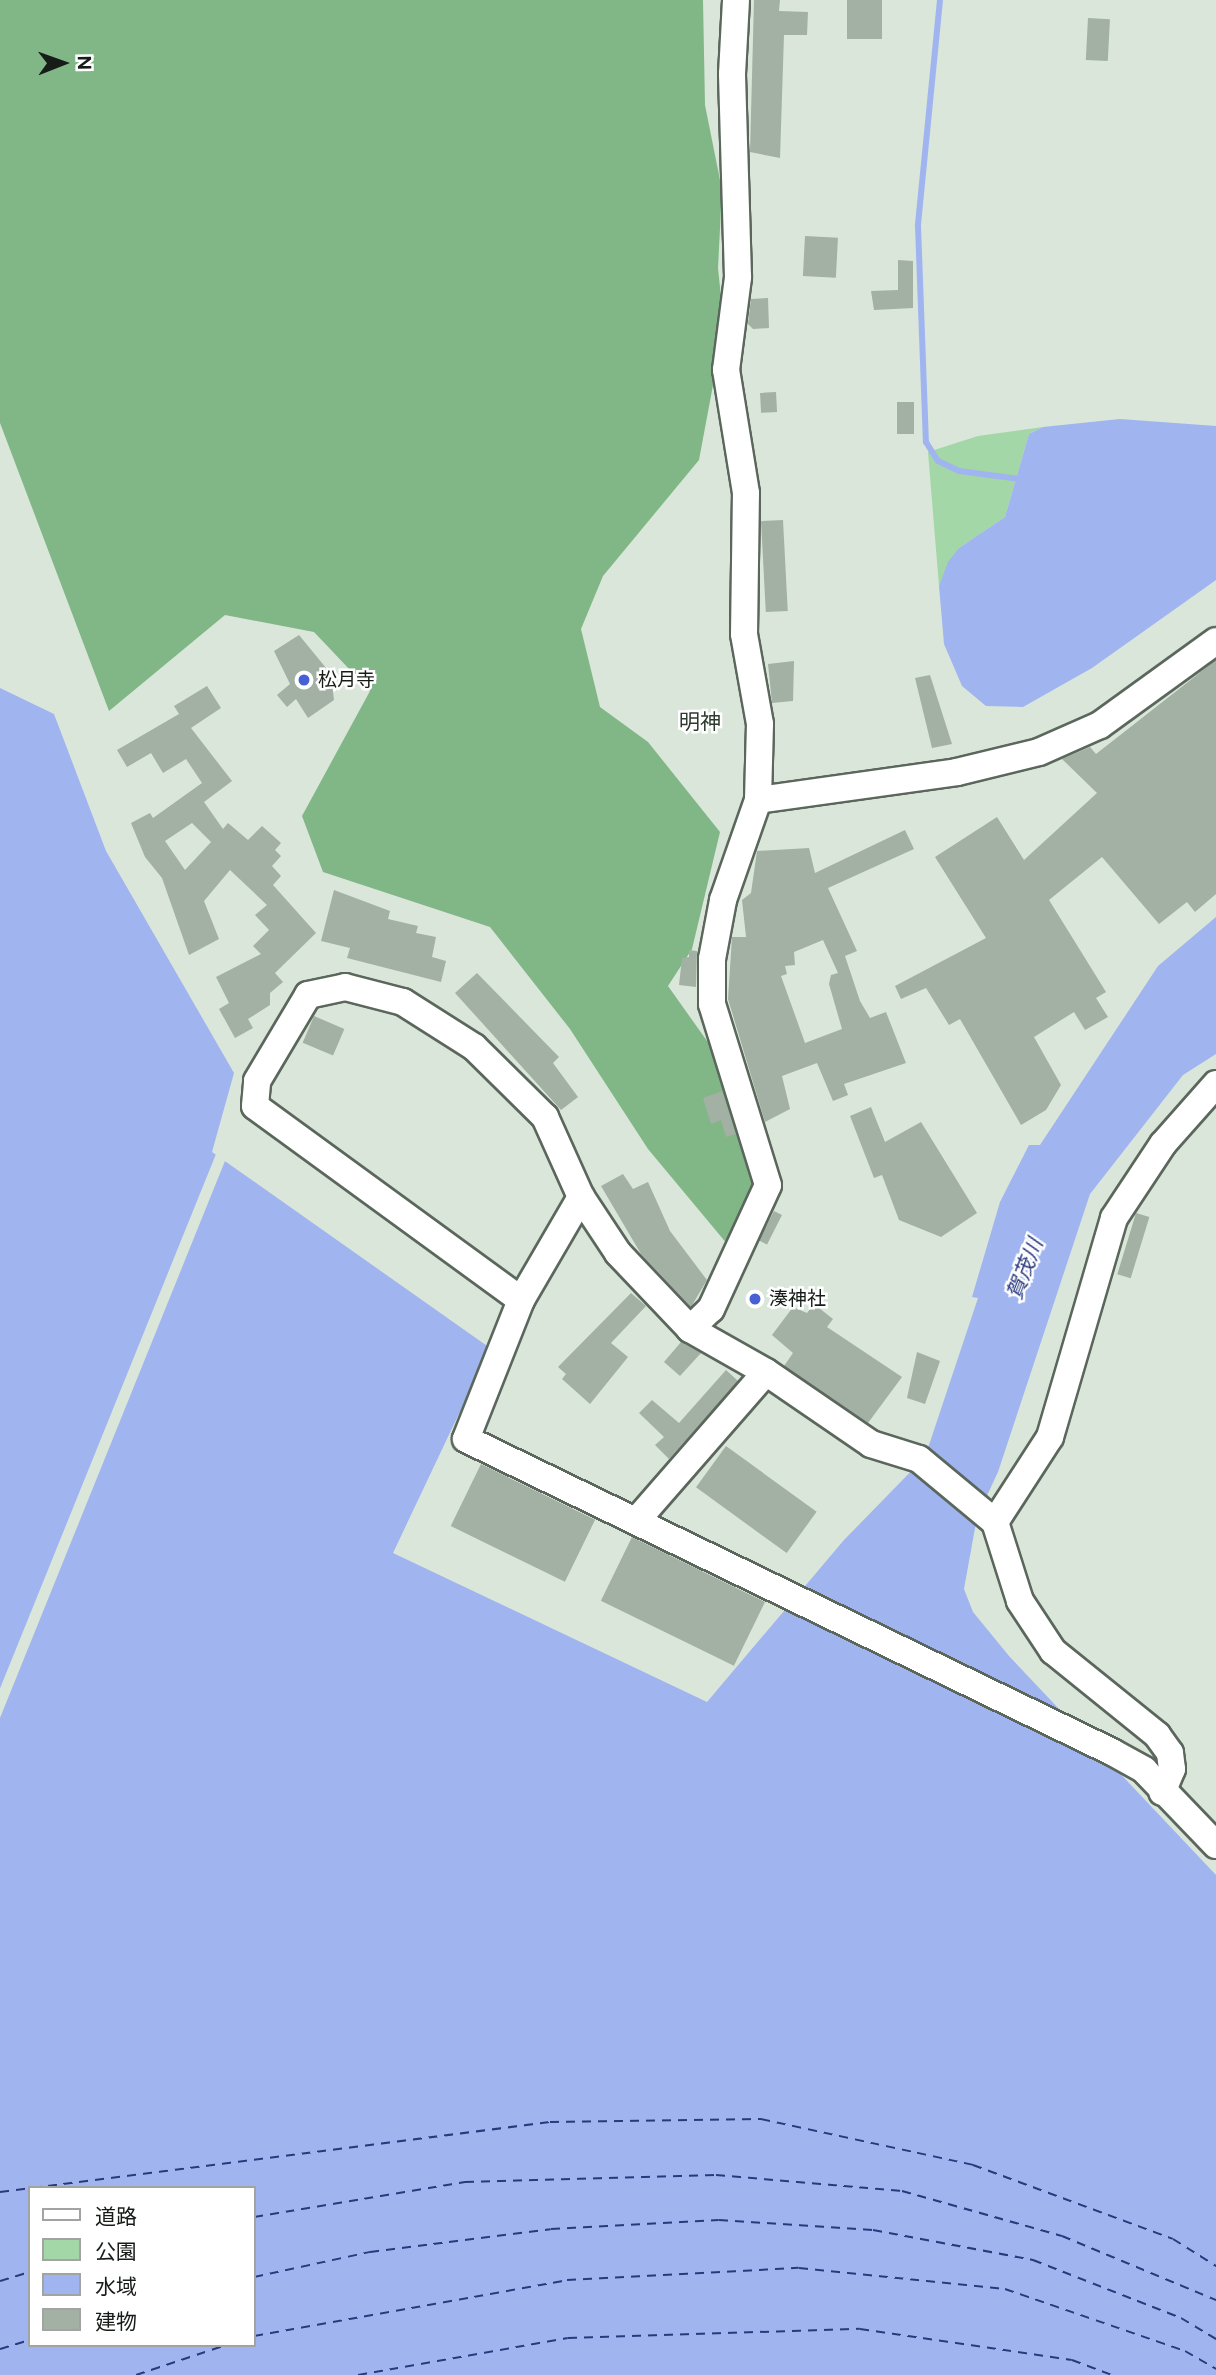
<!DOCTYPE html>
<html>
<head>
<meta charset="utf-8">
<style>
  body { margin:0 }
  #map { position:relative; width:1216px; height:2375px; overflow:hidden; background:#d9e6d9; font-family:Figtree,"Noto Sans JP",sans-serif }
  div>[style] { position:absolute }
  [style*='--x'] { left:calc(var(--x)*1px); top:calc(var(--y)*1px); width:calc(var(--w)*1px); rotate:calc(var(--a)*1deg) }
  .green>* { inset:0; background:#a3d7a7 }
  .forest>* { inset:0; background:#81b787 }
  .water>* { inset:0; background:#a0b4ef }
  .pier>* { inset:0; background:#d9e6d9; transform-origin:0 0 }
  .stream>* { height:6px; margin:-3px; padding:0 3px; transform-origin:3px; border-radius:3px; background:#a0b4ef }
  .ferry>* { height:2px; margin-top:-1px; transform-origin:0; background:repeating-linear-gradient(90deg,#29397e 0 9px,transparent 0 16px) }
  .building>* { inset:0; background:#a3b0a4; transform-origin:0 0 }
  .roads { filter:drop-shadow(2px 0 #5b675c) drop-shadow(-2px 0 #5b675c) drop-shadow(0 2px #5b675c) drop-shadow(0 -2px #5b675c) }
  .minor>* { height:26px; margin:-13px; padding:0 13px; transform-origin:13px; border-radius:13px; background:#fff }
  .dots>* { width:19px; height:19px; translate:-50% -50%; box-sizing:border-box; border:4px solid #fff; border-radius:50% }
  span { translate:-50% -50%; white-space:nowrap; text-align:center; line-height:1.15; -webkit-text-stroke:5px #fff; paint-order:stroke }
  .poi-label { font-size:19px; color:#171c18 }
  .left { translate:0 -50%; text-align:left }
  .neighbourhood-label { font-size:21px; color:#2e392f }
  .water-label { font-size:21px; color:#29397e; font-style:italic }
  .legend { position:absolute; left:28px; top:2186px; width:228px; height:161px; box-sizing:border-box; background:#fff; border:2px solid #a2a4a3; margin:0; padding:9px 12px; list-style:none; font-size:21px; color:#171c18 }
  .legend li { display:flex; align-items:center; gap:14px; height:35px }
  .legend b { width:35px; border:2px solid #a2a4a3 }
  .north { position:absolute; left:28px; top:28px; width:70px; height:70px; -webkit-text-stroke:5px #fff; paint-order:stroke; rotate:89deg; font-size:19px; font-weight:700; line-height:28px; text-align:center; color:#171c18 }
  .north::after { content:''; display:block; margin:auto; width:24px; height:32px; background:#171c18; clip-path:polygon(50% 0,100% 100%,50% 72%,0 100%) }
</style>
</head>
<body>
<div id="map">
  <div class="green">
    <i style="clip-path:polygon(1043px 427px,1029px 434px,1005px 517px,959px 548px,939px 586px,928px 452px,978px 436px)"></i>
  </div>
  <div class="forest">
    <i style="clip-path:polygon(0 0,703px 0,705px 105px,722px 190px,718px 268px,724px 326px,699px 460px,603px 576px,581px 629px,600px 707px,648px 742px,720px 832px,692px 949px,668px 986px,717px 1055px,762px 1183px,738px 1257px,648px 1149px,570px 1029px,490px 927px,323px 872px,302px 816px,370px 691px,314px 632px,225px 615px,109px 711px,0 423px)"></i>
  </div>
  <div class="water">
    <i style="clip-path:polygon(1120px 419px,1216px 426px,1216px 580px,1092px 668px,1023px 707px,986px 706px,962px 686px,944px 644px,939px 586px,948px 562px,959px 548px,1005px 517px,1029px 434px,1043px 427px)"></i>
    <i style="clip-path:polygon(evenodd,0 688px,54px 714px,106px 851px,234px 1073px,212px 1152px,490px 1348px,393px 1553px,707px 1702px,844px 1540px,925px 1457px,978px 1298px,972px 1297px,1000px 1202px,1029px 1145px,1040px 1145px,1158px 966px,1216px 917px,1216px 1054px,1183px 1075px,1090px 1194px,998px 1472px,977px 1517px,964px 1589px,973px 1612px,1009px 1656px,1216px 1875px,1216px 2375px,0 2375px,0 688px,30px 2188px,254px 2188px,254px 2345px,30px 2345px,30px 2188px)"></i>
  </div>
  <div class="pier">
    <i style="left:216px;top:1154px;width:11px;height:886px;rotate:22deg"></i>
  </div>
  <div class="stream">
    <i style="--x:940;--y:0;--w:227;--a:95.6"></i>
    <i style="--x:918;--y:226;--w:216;--a:87.9"></i>
    <i style="--x:926;--y:442;--w:22;--a:58"></i>
    <i style="--x:938;--y:461;--w:23;--a:25"></i>
    <i style="--x:959;--y:471;--w:62;--a:7.5"></i>
  </div>
  <div class="ferry">
    <i style="--x:0;--y:2192;--w:554;--a:-7.25"></i>
    <i style="--x:550;--y:2122;--w:211;--a:-0.8"></i>
    <i style="--x:761;--y:2119;--w:217;--a:12.2"></i>
    <i style="--x:973;--y:2165;--w:213;--a:20.3"></i>
    <i style="--x:1173;--y:2239;--w:51;--a:32.1"></i>
    <i style="--x:254;--y:2217;--w:214;--a:-9.4"></i>
    <i style="--x:465;--y:2182;--w:251;--a:-1.6"></i>
    <i style="--x:716;--y:2175;--w:187;--a:4.9"></i>
    <i style="--x:902;--y:2191;--w:166;--a:15.7"></i>
    <i style="--x:1062;--y:2236;--w:167;--a:22.6"></i>
    <i style="--x:254;--y:2277;--w:119;--a:-12.2"></i>
    <i style="--x:370;--y:2252;--w:182;--a:-7.2"></i>
    <i style="--x:551;--y:2229;--w:168;--a:-3.1"></i>
    <i style="--x:719;--y:2220;--w:154;--a:3.7"></i>
    <i style="--x:873;--y:2230;--w:163;--a:10.6"></i>
    <i style="--x:1033;--y:2260;--w:159;--a:21.4"></i>
    <i style="--x:1181;--y:2318;--w:41;--a:31"></i>
    <i style="--x:0;--y:2281;--w:31;--a:-17"></i>
    <i style="--x:254;--y:2336;--w:318;--a:-10.1"></i>
    <i style="--x:567;--y:2280;--w:232;--a:-3"></i>
    <i style="--x:799;--y:2268;--w:207;--a:5.8"></i>
    <i style="--x:1005;--y:2289;--w:190;--a:19"></i>
    <i style="--x:1185;--y:2351;--w:36;--a:30"></i>
    <i style="--x:0;--y:2349;--w:31;--a:-17"></i>
    <i style="--x:136;--y:2375;--w:95;--a:-18.4"></i>
    <i style="--x:358;--y:2375;--w:213;--a:-10"></i>
    <i style="--x:568;--y:2338;--w:292;--a:-1.8"></i>
    <i style="--x:860;--y:2329;--w:214;--a:8.3"></i>
    <i style="--x:1072;--y:2360;--w:43;--a:20.6"></i>
  </div>
  <div class="building">
    <i style="clip-path:polygon(754px 0,780px 0,779px 11px,808px 12px,807px 35px,784px 35px,780px 158px,750px 152px)"></i>
    <i style="left:847px;top:0;width:35px;height:39px"></i>
    <i style="left:1088px;top:18px;width:22px;height:42px;rotate:3deg"></i>
    <i style="left:805px;top:236px;width:33px;height:40px;rotate:3deg"></i>
    <i style="clip-path:polygon(898px 260px,913px 261px,913px 308px,874px 310px,871px 291px,898px 290px)"></i>
    <i style="clip-path:polygon(768px 298px,769px 328px,753px 329px,748px 324px,751px 299px)"></i>
    <i style="left:776px;top:392px;width:20px;height:16px;rotate:87deg"></i>
    <i style="left:897px;top:402px;width:17px;height:32px"></i>
    <i style="left:783px;top:520px;width:91px;height:22px;rotate:87deg"></i>
    <i style="clip-path:polygon(299px 635px,331px 674px,334px 700px,308px 718px,296px 699px,287px 707px,277px 695px,290px 684px,274px 651px)"></i>
    <i style="clip-path:polygon(1216px 660px,1216px 894px,1195px 912px,1187px 902px,1159px 924px,1102px 857px,1049px 900px,1106px 992px,1096px 998px,1108px 1017px,1085px 1030px,1074px 1012px,1034px 1037px,1061px 1085px,1046px 1110px,1021px 1125px,960px 1019px,949px 1025px,926px 988px,901px 999px,895px 986px,986px 938px,935px 857px,997px 817px,1024px 860px,1097px 793px,1062px 759px,1090px 747px,1096px 754px)"></i>
    <i style="clip-path:polygon(794px 661px,793px 701px,772px 703px,768px 664px)"></i>
    <i style="clip-path:polygon(930px 675px,952px 744px,932px 748px,915px 678px)"></i>
    <i style="clip-path:polygon(evenodd,207px 686px,221px 708px,191px 728px,232px 781px,204px 802px,223px 829px,228px 823px,248px 840px,262px 826px,281px 843px,275px 850px,281px 856px,272px 866px,281px 876px,273px 885px,316px 933px,275px 973px,283px 982px,270px 993px,270px 1005px,248px 1019px,253px 1028px,235px 1038px,219px 1009px,229px 1003px,216px 977px,261px 954px,253px 946px,269px 930px,255px 915px,267px 905px,230px 870px,204px 901px,219px 939px,189px 955px,162px 878px,145px 857px,131px 823px,150px 813px,153px 818px,202px 783px,186px 759px,163px 773px,151px 753px,127px 767px,117px 750px,179px 714px,174px 706px,207px 686px,192px 823px,211px 842px,185px 870px,165px 841px,192px 823px)"></i>
    <i style="clip-path:polygon(evenodd,905px 830px,914px 849px,828px 888px,857px 951px,845px 956px,860px 1001px,870px 1018px,886px 1012px,906px 1063px,844px 1084px,848px 1095px,833px 1101px,817px 1063px,782px 1076px,790px 1109px,765px 1122px,728px 999px,732px 937px,746px 937px,742px 900px,751px 893px,757px 851px,809px 848px,815px 873px,905px 830px,823px 940px,838px 973px,831px 975px,829px 984px,842px 1029px,805px 1043px,781px 976px,787px 974px,785px 966px,795px 965px,794px 952px,823px 940px)"></i>
    <i style="clip-path:polygon(334px 890px,390px 911px,388px 919px,418px 926px,416px 933px,436px 937px,432px 957px,446px 961px,441px 982px,347px 958px,350px 948px,321px 941px)"></i>
    <i style="clip-path:polygon(689px 950px,697px 951px,696px 987px,679px 985px,682px 958px,689px 957px)"></i>
    <i style="clip-path:polygon(477px 973px,559px 1057px,553px 1063px,578px 1097px,561px 1110px,455px 993px)"></i>
    <i style="left:314px;top:1016px;width:33px;height:29px;rotate:23deg"></i>
    <i style="clip-path:polygon(722px 1091px,736px 1134px,726px 1137px,721px 1120px,711px 1124px,703px 1098px)"></i>
    <i style="clip-path:polygon(871px 1107px,885px 1142px,921px 1122px,977px 1213px,941px 1237px,899px 1220px,882px 1175px,874px 1178px,850px 1116px)"></i>
    <i style="clip-path:polygon(623px 1174px,633px 1189px,648px 1182px,670px 1231px,707px 1280px,691px 1307px,641px 1254px,601px 1186px)"></i>
    <i style="left:774px;top:1211px;width:9px;height:33px;rotate:27deg"></i>
    <i style="left:1136px;top:1213px;width:14px;height:64px;rotate:17deg"></i>
    <i style="clip-path:polygon(631px 1293px,646px 1306px,611px 1343px,628px 1357px,590px 1404px,562px 1379px,566px 1374px,558px 1367px)"></i>
    <i style="clip-path:polygon(814px 1304px,833px 1319px,827px 1327px,902px 1377px,868px 1423px,784px 1366px,793px 1353px,772px 1335px,793px 1307px,807px 1313px)"></i>
    <i style="clip-path:polygon(681px 1342px,701px 1353px,680px 1376px,664px 1362px)"></i>
    <i style="clip-path:polygon(917px 1352px,940px 1361px,925px 1404px,907px 1398px)"></i>
    <i style="clip-path:polygon(726px 1370px,738px 1381px,669px 1459px,655px 1445px,664px 1437px,639px 1413px,652px 1400px,679px 1423px)"></i>
    <i style="left:726px;top:1446px;width:112px;height:51px;rotate:36deg"></i>
    <i style="left:481px;top:1464px;width:127px;height:69px;rotate:26deg"></i>
    <i style="left:632px;top:1537px;width:148px;height:71px;rotate:26deg"></i>
  </div>
  <div class="roads">
    <div class="minor">
      <i style="--x:758;--y:800;--w:201;--a:-8"></i>
      <i style="--x:957;--y:772;--w:84;--a:-13.7"></i>
      <i style="--x:1039;--y:752;--w:67;--a:-23.9"></i>
      <i style="--x:1100;--y:725;--w:143;--a:-35.9"></i>
      <i style="--x:581;--y:1197;--w:119;--a:120.2"></i>
      <i style="--x:521;--y:1300;--w:149;--a:111.6"></i>
      <i style="--x:466;--y:1439;--w:718;--a:25.85"></i>
      <i style="--x:1112;--y:1752;--w:37;--a:29"></i>
      <i style="--x:1144;--y:1770;--w:104;--a:46.2"></i>
      <i style="--x:521;--y:1300;--w:329;--a:-143.9"></i>
      <i style="--x:255;--y:1106;--w:25;--a:-85"></i>
      <i style="--x:257;--y:1081;--w:100;--a:-59.3"></i>
      <i style="--x:308;--y:995;--w:38;--a:-12"></i>
      <i style="--x:345;--y:987;--w:60;--a:14.5"></i>
      <i style="--x:403;--y:1002;--w:84;--a:32.4"></i>
      <i style="--x:474;--y:1047;--w:100;--a:44.6"></i>
      <i style="--x:545;--y:1117;--w:88;--a:65.8"></i>
      <i style="--x:581;--y:1197;--w:67;--a:56.5"></i>
      <i style="--x:618;--y:1253;--w:105;--a:46.5"></i>
      <i style="--x:690;--y:1329;--w:87;--a:29.5"></i>
      <i style="--x:766;--y:1372;--w:127;--a:34.4"></i>
      <i style="--x:871;--y:1444;--w:50;--a:17.4"></i>
      <i style="--x:919;--y:1459;--w:99;--a:39.7"></i>
      <i style="--x:995;--y:1522;--w:83;--a:72.4"></i>
      <i style="--x:1020;--y:1601;--w:60;--a:56.6"></i>
      <i style="--x:1053;--y:1651;--w:134;--a:38.9"></i>
      <i style="--x:1157;--y:1735;--w:22;--a:54"></i>
      <i style="--x:1170;--y:1753;--w:16;--a:83"></i>
      <i style="--x:1172;--y:1769;--w:25;--a:113"></i>
      <i style="--x:690;--y:1329;--w:29;--a:-44"></i>
      <i style="--x:711;--y:1309;--w:136;--a:-65.3"></i>
      <i style="--x:768;--y:1185;--w:189;--a:-107.2"></i>
      <i style="--x:712;--y:1004;--w:45;--a:-90"></i>
      <i style="--x:712;--y:959;--w:60;--a:-79.4"></i>
      <i style="--x:723;--y:900;--w:106;--a:-70.7"></i>
      <i style="--x:758;--y:800;--w:76;--a:-88.5"></i>
      <i style="--x:760;--y:724;--w:91;--a:-100.1"></i>
      <i style="--x:744;--y:634;--w:141;--a:-89.2"></i>
      <i style="--x:746;--y:493;--w:125;--a:-99.2"></i>
      <i style="--x:726;--y:370;--w:94;--a:-82.6"></i>
      <i style="--x:738;--y:277;--w:203;--a:-91.7"></i>
      <i style="--x:732;--y:74;--w:74;--a:-86.9"></i>
      <i style="--x:637;--y:1520;--w:196;--a:-48.9"></i>
      <i style="--x:995;--y:1522;--w:101;--a:-57.1"></i>
      <i style="--x:1050;--y:1437;--w:228;--a:-73.7"></i>
      <i style="--x:1114;--y:1218;--w:89;--a:-56.5"></i>
      <i style="--x:1163;--y:1144;--w:80;--a:-48.5"></i>
    </div>
  </div>
  <div class="dots">
    <i style="left:304px;top:680px;background:#4760d4"></i>
    <i style="left:755px;top:1299px;background:#4760d4"></i>
  </div>
  <div class="poi-label">
    <span class="left" style="left:318px;top:680px">松月寺</span>
    <span class="left" style="left:769px;top:1299px">湊神社</span>
  </div>
  <div class="neighbourhood-label">
    <span style="left:700px;top:722px">明神</span>
  </div>
  <div class="water-label">
    <span style="left:1025px;top:1269px;rotate:-69deg">賀茂川</span>
  </div>
  <ul class="legend">
  <li><b style="height:9px;background:#fff"></b>道路</li>
  <li><b style="height:19px;background:#a3d7a7"></b>公園</li>
  <li><b style="height:19px;background:#a0b4ef"></b>水域</li>
  <li><b style="height:19px;background:#a3b0a4"></b>建物</li>
  </ul>
  <div class="north">N</div>
</div>
</body>
</html>
